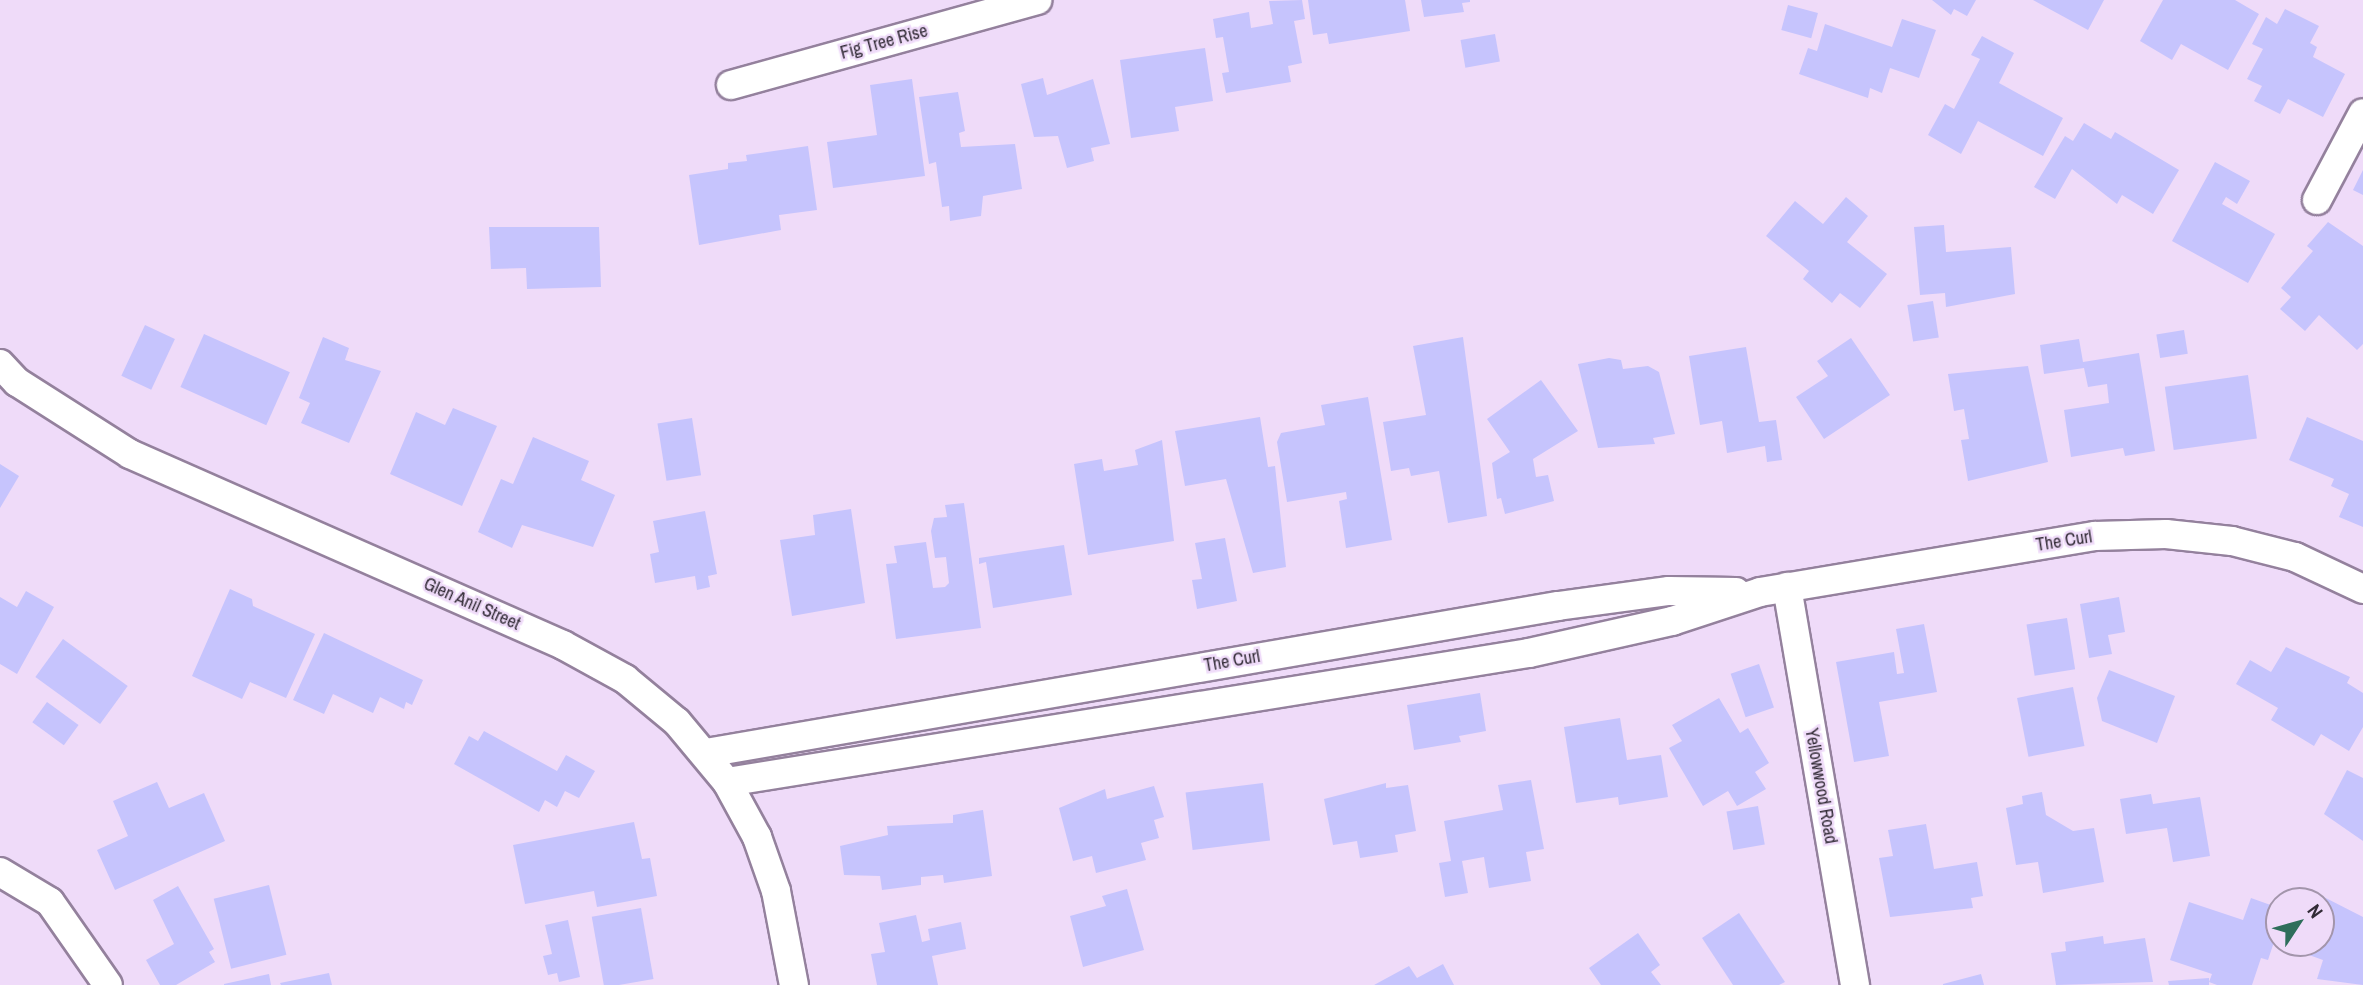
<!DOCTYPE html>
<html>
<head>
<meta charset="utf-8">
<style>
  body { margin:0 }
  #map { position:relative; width:2363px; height:985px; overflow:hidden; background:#efdbf9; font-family:"Archivo Narrow",sans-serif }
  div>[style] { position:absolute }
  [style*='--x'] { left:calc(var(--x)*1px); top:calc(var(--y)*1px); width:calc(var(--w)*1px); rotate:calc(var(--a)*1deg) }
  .building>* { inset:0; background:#c6c4fd; transform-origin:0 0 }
  .roads { filter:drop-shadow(2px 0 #94819d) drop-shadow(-2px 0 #94819d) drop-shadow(0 2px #94819d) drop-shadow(0 -2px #94819d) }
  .street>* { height:28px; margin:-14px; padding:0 14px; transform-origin:14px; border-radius:14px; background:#fff }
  span { translate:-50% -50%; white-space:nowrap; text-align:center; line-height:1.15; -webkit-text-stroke:5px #efdbf9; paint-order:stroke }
  .street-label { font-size:18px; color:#322b36 }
  .north { position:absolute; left:2265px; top:887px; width:70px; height:70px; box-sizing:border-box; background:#efdbf9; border:2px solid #a395ab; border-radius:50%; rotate:54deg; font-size:19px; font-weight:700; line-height:28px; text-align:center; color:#322b36 }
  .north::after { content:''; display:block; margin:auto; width:24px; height:32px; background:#2e6e5b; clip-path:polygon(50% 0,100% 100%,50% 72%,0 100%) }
</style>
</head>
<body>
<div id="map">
  <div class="building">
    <i style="clip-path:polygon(1302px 0,1305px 19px,1294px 21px,1302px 63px,1288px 66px,1291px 82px,1226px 93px,1222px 73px,1229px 72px,1223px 37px,1216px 38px,1213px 19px,1249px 12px,1251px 28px,1273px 24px,1269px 1px)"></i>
    <i style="clip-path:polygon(1308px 0,1405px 0,1410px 31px,1329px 44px,1327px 33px,1313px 35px)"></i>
    <i style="clip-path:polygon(1421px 0,1470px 0,1470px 2px,1462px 3px,1464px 12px,1424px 17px)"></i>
    <i style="clip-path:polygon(1932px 0,1976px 0,1967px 16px,1954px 9px,1951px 15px)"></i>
    <i style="clip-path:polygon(2033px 0,2104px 0,2088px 30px)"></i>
    <i style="clip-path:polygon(2163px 0,2235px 0,2259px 14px,2228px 70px,2181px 44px,2172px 60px,2140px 41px)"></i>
    <i style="left:1788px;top:5px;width:31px;height:26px;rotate:15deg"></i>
    <i style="clip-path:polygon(2285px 9px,2319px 26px,2310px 43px,2317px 47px,2313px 57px,2345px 74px,2323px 117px,2288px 99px,2280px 114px,2254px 101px,2262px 86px,2247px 79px,2263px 49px,2252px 44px,2266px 17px,2277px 24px)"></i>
    <i style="clip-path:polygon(1902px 19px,1936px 30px,1919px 78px,1890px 68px,1882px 93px,1870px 88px,1868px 98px,1799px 74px,1808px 48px,1817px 51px,1825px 24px,1892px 47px)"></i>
    <i style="left:1495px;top:34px;width:28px;height:35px;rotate:80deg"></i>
    <i style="clip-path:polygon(1982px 36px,2014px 53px,1999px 83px,2063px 118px,2043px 156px,1978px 121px,1961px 154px,1928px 135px,1945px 104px,1954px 109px,1980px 59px,1971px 55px)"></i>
    <i style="clip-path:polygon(1205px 48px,1213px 101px,1175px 107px,1179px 131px,1131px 138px,1120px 60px)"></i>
    <i style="clip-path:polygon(1043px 78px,1047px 95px,1093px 79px,1110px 144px,1091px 148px,1094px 161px,1067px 168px,1058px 136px,1034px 137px,1021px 84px)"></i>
    <i style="clip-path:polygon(912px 79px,925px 176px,833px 188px,827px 142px,877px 135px,870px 85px)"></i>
    <i style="clip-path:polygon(958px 92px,965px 131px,959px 133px,961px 147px,1015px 144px,1022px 189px,983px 196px,981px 216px,950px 221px,949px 206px,942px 207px,936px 162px,929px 164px,919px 97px)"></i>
    <i style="clip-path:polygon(2084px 123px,2111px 139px,2115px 132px,2179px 170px,2153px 214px,2122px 195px,2117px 204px,2072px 169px,2055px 199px,2034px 187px,2065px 136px,2073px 141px)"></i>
    <i style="clip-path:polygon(808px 146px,817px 210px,779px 215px,781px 230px,699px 245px,689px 175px,728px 169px,728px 163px,747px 161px,746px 155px)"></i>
    <i style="clip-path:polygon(2215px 162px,2250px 181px,2237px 204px,2226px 197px,2222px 204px,2275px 234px,2248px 283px,2172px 241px)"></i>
    <i style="clip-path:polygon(2363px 170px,2363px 195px,2353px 190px)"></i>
    <i style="clip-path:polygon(1846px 197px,1868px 216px,1847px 242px,1887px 274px,1860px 308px,1840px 293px,1832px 303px,1803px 279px,1809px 271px,1766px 236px,1795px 201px,1823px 224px)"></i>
    <i style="clip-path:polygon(2328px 222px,2363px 246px,2363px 344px,2357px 350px,2319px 315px,2305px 331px,2280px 309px,2291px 297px,2281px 288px,2313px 251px,2307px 246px)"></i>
    <i style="clip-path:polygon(1944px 225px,1946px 252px,2011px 247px,2015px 294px,1946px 307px,1945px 293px,1920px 295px,1914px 227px)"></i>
    <i style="clip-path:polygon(489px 227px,599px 227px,601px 287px,527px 289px,526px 268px,491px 269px)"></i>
    <i style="left:1933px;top:301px;width:37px;height:26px;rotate:81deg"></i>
    <i style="left:145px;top:325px;width:33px;height:56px;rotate:25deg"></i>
    <i style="left:2184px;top:330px;width:24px;height:28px;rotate:81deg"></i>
    <i style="left:204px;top:334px;width:94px;height:58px;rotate:24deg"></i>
    <i style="clip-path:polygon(323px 337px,349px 348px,345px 360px,381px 371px,349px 443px,301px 423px,310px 403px,299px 398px)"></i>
    <i style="clip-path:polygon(1463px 337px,1487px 516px,1448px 523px,1439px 471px,1411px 476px,1409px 468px,1391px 471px,1383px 422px,1426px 415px,1413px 346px)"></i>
    <i style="clip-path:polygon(1851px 338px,1890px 395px,1824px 439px,1796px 397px,1828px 376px,1817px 361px)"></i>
    <i style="clip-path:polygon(2079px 339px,2083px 362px,2139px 353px,2155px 451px,2125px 456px,2123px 448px,2071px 457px,2064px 410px,2109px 403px,2107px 384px,2088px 387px,2084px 368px,2044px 374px,2040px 345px)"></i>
    <i style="clip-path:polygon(1746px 347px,1759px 422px,1776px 420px,1782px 460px,1767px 462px,1765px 446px,1727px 453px,1722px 421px,1700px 425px,1689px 356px)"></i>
    <i style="clip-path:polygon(1609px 358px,1621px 360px,1623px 369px,1648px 366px,1659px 372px,1675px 434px,1653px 438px,1655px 444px,1598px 448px,1578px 364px)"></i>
    <i style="clip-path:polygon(2028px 366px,2048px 462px,1968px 481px,1961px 440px,1969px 439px,1964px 409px,1954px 411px,1948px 374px)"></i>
    <i style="left:2248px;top:375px;width:64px;height:84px;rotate:82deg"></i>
    <i style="clip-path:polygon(1541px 380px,1578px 431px,1533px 459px,1536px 477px,1548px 475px,1554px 501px,1505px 514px,1501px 498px,1497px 499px,1492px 463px,1510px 452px,1487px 419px)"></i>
    <i style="clip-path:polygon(1368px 397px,1392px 540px,1346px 548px,1339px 501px,1347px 499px,1346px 492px,1287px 502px,1277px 442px,1281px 433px,1325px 425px,1321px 405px)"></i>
    <i style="clip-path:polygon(453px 408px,497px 426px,462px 506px,390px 474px,416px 412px,445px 425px)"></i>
    <i style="clip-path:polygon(1260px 417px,1268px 467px,1275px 466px,1286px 567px,1253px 573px,1226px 479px,1185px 486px,1175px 431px)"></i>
    <i style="clip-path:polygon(2307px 417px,2363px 441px,2363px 527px,2339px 517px,2349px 494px,2331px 486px,2334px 479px,2289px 460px)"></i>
    <i style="left:692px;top:418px;width:58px;height:35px;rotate:81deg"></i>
    <i style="clip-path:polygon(533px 437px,589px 461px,581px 480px,615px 495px,593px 547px,522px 525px,512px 548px,478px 532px,501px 479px,513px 484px)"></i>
    <i style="clip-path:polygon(1162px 440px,1174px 541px,1088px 555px,1074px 464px,1102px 459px,1104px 471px,1138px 465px,1135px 450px)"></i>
    <i style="clip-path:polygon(0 464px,19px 476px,0 508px)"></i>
    <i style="clip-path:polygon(964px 503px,981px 628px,896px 639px,886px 564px,897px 563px,894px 546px,926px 542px,933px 588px,945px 587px,949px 583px,946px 557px,935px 558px,931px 531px,934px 518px,947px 517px,945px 505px)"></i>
    <i style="clip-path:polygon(851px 509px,865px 603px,792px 616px,780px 540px,815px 535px,813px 515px)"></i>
    <i style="clip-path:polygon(705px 511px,717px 574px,708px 576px,710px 587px,697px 590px,695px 576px,655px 583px,650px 554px,659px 552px,653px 521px)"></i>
    <i style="clip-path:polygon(1225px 538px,1237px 601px,1197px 609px,1192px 580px,1202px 579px,1195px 543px)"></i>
    <i style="clip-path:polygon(1064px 545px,1072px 595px,993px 608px,986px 562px,979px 564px,979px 558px)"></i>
    <i style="clip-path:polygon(230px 589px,252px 599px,253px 606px,315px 634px,286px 698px,250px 682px,242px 699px,192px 676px)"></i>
    <i style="clip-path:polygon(26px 591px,54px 607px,17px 674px,0 664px,0 597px,17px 607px)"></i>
    <i style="clip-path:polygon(2119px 597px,2125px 632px,2108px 635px,2112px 654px,2089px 658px,2080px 604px)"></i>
    <i style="left:2067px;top:618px;width:52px;height:41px;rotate:81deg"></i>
    <i style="clip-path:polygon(1924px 624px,1937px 692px,1879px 702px,1889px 756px,1854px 762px,1836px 662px,1894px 652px,1897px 674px,1904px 673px,1896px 629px)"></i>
    <i style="clip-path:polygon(324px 633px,423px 680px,412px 705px,406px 702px,404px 709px,380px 697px,373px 713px,333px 694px,324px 714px,293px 700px)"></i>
    <i style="left:63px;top:639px;width:80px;height:47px;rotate:36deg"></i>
    <i style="clip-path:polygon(2286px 647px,2350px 677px,2347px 683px,2363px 693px,2363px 727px,2349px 751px,2321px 734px,2314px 746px,2271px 720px,2278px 708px,2236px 684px,2250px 660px,2271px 672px)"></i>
    <i style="left:1759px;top:664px;width:46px;height:30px;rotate:71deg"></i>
    <i style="clip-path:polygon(2109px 670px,2175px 696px,2157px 743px,2102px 721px,2097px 698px)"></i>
    <i style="left:2073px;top:687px;width:60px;height:57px;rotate:79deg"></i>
    <i style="clip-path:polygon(1480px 693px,1486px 731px,1459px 736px,1461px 742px,1414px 750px,1407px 705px)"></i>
    <i style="clip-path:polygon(1719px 698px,1740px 733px,1748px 728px,1769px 763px,1755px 772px,1766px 789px,1737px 806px,1728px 791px,1703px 806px,1669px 748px,1682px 741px,1672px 725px)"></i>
    <i style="left:47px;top:702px;width:39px;height:25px;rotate:36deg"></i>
    <i style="clip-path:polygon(1620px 718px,1627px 760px,1661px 755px,1668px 797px,1619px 805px,1618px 797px,1576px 803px,1564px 727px)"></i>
    <i style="clip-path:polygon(484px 731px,557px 771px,566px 755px,595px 771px,579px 798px,565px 791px,557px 807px,545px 800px,539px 812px,454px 764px,469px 736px,478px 741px)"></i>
    <i style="clip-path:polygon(2347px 770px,2363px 778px,2363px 841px,2324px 814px)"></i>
    <i style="clip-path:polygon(1531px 780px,1544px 849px,1526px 852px,1531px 881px,1489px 888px,1484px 857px,1462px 861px,1468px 893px,1445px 897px,1439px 863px,1451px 861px,1444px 821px,1503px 810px,1498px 785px)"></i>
    <i style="clip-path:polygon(157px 782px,169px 808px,204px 793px,225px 841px,115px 890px,97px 850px,128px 836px,113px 801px)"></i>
    <i style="left:1263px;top:783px;width:58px;height:78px;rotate:83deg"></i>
    <i style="clip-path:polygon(1386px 783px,1386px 788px,1408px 785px,1416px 831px,1395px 835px,1398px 852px,1360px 858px,1357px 841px,1333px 845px,1324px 799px)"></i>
    <i style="clip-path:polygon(1154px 786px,1164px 817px,1154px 820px,1159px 838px,1141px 843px,1146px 860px,1096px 873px,1092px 856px,1073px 861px,1059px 808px,1105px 789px,1107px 799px)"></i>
    <i style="clip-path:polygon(2042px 792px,2046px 815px,2073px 831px,2094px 828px,2104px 882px,2043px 893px,2038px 862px,2016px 865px,2006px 808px,2023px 804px,2022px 796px)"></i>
    <i style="clip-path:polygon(2151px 794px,2153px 804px,2200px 797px,2210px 856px,2173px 862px,2167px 828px,2126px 834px,2120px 799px)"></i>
    <i style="left:1758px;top:806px;width:39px;height:32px;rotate:80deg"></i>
    <i style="clip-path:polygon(983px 810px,992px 876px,944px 883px,943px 875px,921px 877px,921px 885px,882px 890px,880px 876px,844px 875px,840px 846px,888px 835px,887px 826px,953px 823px,953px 815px)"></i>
    <i style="clip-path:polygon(634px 822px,642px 859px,650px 858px,657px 896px,597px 907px,594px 891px,525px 904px,513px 845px)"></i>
    <i style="clip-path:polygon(1926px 824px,1934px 869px,1977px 862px,1983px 896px,1971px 898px,1973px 908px,1890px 917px,1879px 858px,1893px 856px,1888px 830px)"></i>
    <i style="left:269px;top:885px;width:72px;height:57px;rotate:76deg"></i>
    <i style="clip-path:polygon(178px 886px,214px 949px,209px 952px,215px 962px,176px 985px,160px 985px,146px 960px,174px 944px,153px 900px)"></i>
    <i style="clip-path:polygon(1127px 889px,1144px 950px,1083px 967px,1070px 916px,1106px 906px,1102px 896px)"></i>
    <i style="clip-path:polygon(2314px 892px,2363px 917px,2363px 985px,2317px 979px,2323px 960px,2295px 950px,2297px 943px,2321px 943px,2321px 901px,2311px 901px)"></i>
    <i style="clip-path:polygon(2251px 898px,2279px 908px,2279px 943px,2274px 942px,2268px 960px,2261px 958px,2252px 985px,2217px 985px,2209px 982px,2212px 974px,2170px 960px,2189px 902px,2243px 920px)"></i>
    <i style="left:641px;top:908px;width:72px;height:50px;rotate:80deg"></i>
    <i style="clip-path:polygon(1739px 913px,1785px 982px,1779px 985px,1733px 985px,1702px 938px)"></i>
    <i style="clip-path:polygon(916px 915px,922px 942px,930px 940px,928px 929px,961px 922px,966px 949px,932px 956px,938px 985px,877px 985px,871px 954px,885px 952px,879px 923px)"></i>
    <i style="clip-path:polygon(568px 920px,580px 977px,559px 982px,557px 973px,548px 975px,543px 956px,552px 954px,545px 925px)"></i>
    <i style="clip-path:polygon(1638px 933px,1660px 965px,1651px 972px,1661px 985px,1601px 985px,1589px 968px)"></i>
    <i style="clip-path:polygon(2103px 936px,2104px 944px,2145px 938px,2153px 982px,2056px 985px,2051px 953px,2066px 951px,2065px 942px)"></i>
    <i style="clip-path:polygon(1443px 964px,1454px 985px,1374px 985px,1409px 966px,1417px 978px)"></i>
    <i style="clip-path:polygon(329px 973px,332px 985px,281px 985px,280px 983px)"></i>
    <i style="clip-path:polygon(269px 974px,271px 985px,224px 985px,224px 984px)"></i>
    <i style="clip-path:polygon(1981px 974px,1984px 985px,1943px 985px,1943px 984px)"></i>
    <i style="clip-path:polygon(2209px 978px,2209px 985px,2169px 985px,2168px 981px)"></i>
  </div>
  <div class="roads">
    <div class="street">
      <i style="--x:731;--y:85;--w:318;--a:-15.5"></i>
      <i style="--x:2317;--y:200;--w:98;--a:-62.1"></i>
      <i style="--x:0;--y:364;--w:25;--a:47"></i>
      <i style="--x:17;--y:382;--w:134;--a:32.5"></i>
      <i style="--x:130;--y:454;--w:473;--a:23.8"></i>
      <i style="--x:563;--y:645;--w:71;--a:28.7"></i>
      <i style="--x:625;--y:679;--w:67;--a:39.6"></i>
      <i style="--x:677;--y:722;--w:78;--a:50.2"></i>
      <i style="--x:727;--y:782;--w:63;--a:61.4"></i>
      <i style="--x:757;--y:837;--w:57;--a:70.6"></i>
      <i style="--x:776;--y:891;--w:96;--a:79.2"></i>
      <i style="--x:1787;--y:587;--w:404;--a:80.3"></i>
      <i style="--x:706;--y:753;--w:865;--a:-9.79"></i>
      <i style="--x:1558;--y:606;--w:112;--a:-7.7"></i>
      <i style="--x:1669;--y:591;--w:67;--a:0.9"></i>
      <i style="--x:727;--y:782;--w:812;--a:-9.14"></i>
      <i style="--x:1529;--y:653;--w:147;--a:-12.6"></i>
      <i style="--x:1672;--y:621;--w:93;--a:-18.2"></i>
      <i style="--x:1760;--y:592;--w:340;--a:-9.5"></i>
      <i style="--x:2095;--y:536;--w:71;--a:-1.6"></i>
      <i style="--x:2166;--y:534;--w:66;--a:6.1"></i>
      <i style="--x:2232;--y:541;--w:65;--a:14.3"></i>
      <i style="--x:2295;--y:557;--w:75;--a:25.2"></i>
      <i style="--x:0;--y:872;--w:58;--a:31"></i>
      <i style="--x:50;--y:902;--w:101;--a:55.1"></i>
    </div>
  </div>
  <div class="street-label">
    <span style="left:884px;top:42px;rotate:-15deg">Fig Tree Rise</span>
    <span style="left:2064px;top:541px;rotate:-9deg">The Curl</span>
    <span style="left:472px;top:604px;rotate:24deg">Glen Anil Street</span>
    <span style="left:1232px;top:661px;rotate:-10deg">The Curl</span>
    <span style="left:1821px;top:786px;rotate:80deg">Yellowwood Road</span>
  </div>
  <div class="north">N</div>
</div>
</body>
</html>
